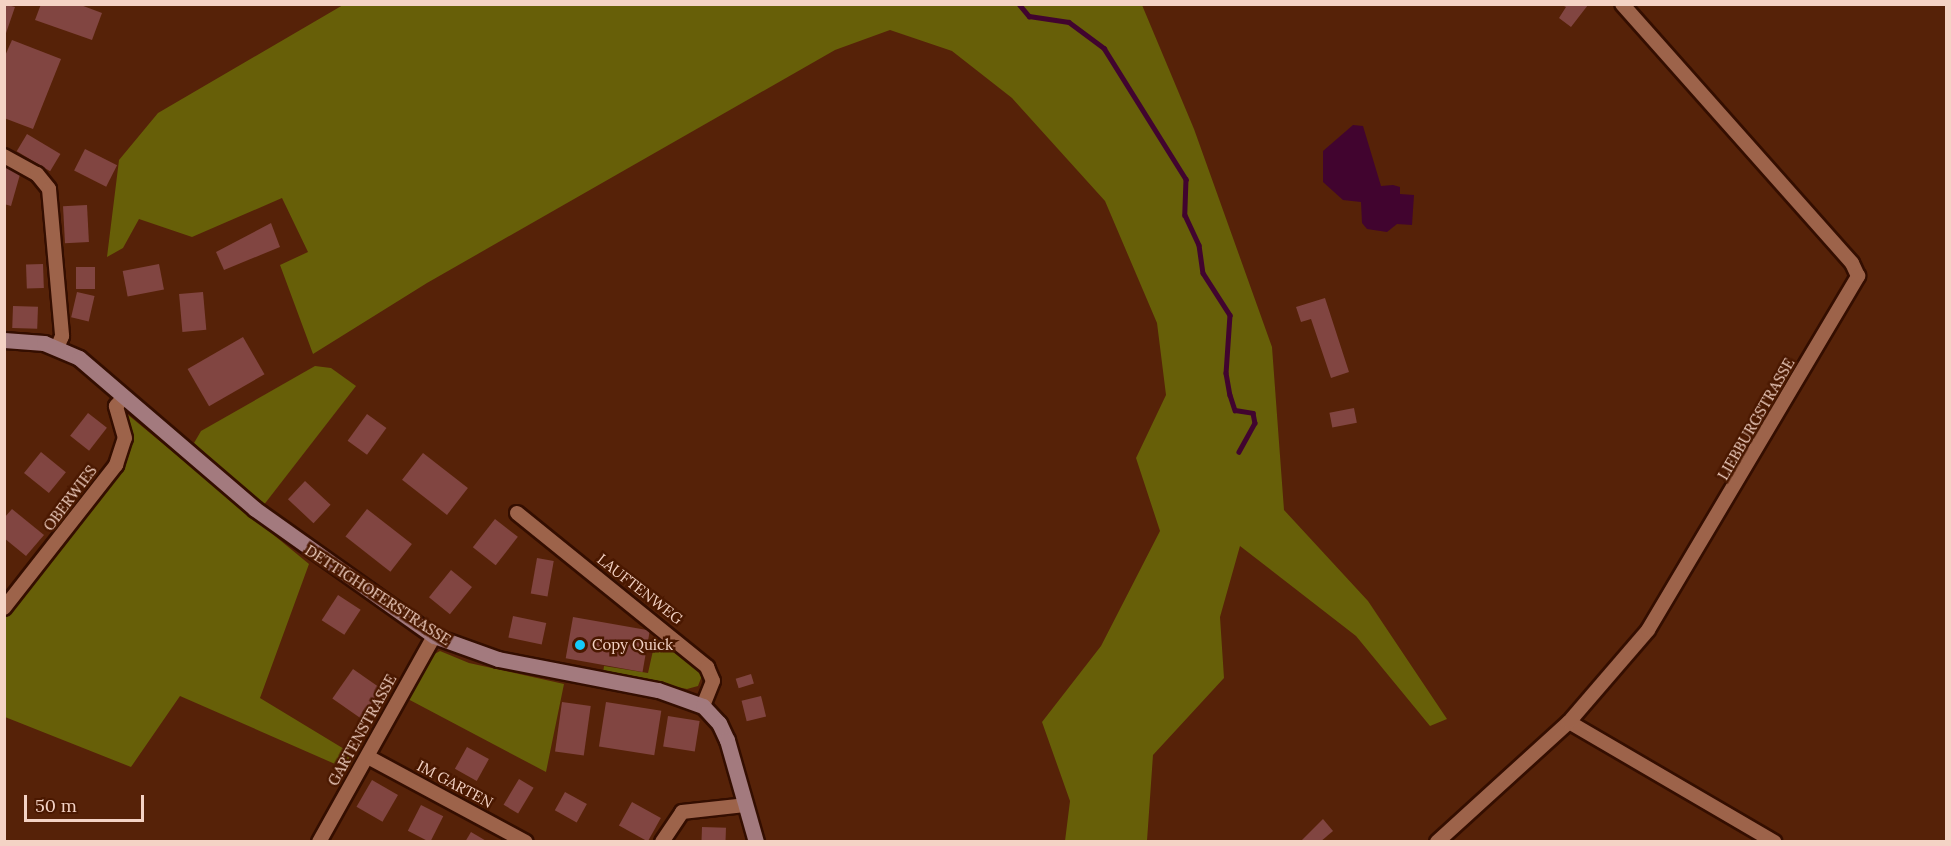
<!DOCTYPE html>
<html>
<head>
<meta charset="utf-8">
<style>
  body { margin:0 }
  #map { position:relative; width:1951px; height:846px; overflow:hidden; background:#562208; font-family:Lora,serif }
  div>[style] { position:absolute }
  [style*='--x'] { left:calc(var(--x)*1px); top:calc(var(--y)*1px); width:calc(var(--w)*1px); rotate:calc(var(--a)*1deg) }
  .green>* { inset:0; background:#675f08 }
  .water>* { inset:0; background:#41042f }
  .stream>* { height:4.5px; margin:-2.25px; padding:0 2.25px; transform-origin:2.25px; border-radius:2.25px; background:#41042f }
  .building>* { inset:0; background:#814541; transform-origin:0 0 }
  .roads { filter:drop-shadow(2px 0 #340e00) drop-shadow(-2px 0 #340e00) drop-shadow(0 2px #340e00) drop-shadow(0 -2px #340e00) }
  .street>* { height:14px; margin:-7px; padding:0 7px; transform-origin:7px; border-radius:7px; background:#9d634a }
  .secondary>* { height:15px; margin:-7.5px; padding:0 7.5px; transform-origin:7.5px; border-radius:7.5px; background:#a37a7e }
  .dots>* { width:16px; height:16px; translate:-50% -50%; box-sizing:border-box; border:3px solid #4a1800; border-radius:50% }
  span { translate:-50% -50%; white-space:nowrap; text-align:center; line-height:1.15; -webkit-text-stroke:5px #4a1800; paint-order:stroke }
  .street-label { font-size:15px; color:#f4d3c5 }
  .poi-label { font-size:15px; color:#f4d3c5 }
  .left { translate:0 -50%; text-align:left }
  .frame { position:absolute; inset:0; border:6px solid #f4d3c5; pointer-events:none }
  .scale { position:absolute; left:24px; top:795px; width:120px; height:27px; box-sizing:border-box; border:3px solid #f4d3c5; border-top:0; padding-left:8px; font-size:18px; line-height:21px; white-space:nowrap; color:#f4d3c5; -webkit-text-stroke:4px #4a1800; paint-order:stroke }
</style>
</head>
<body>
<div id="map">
  <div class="green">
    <i style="clip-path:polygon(343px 5px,1142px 5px,1194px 129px,1272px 347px,1284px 510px,1368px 601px,1447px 719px,1430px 726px,1356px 636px,1240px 546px,1220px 617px,1224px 678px,1153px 755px,1147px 841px,1065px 841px,1070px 801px,1042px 722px,1101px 646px,1160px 531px,1136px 458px,1166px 395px,1157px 323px,1105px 201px,1012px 98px,952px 51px,890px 30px,835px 50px,427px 283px,313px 354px,280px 265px,308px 252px,282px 198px,192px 237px,139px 219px,123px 248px,107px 257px,119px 160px,158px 113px)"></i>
    <i style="clip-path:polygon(315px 366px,331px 368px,356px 386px,263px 506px,194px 443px,201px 431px)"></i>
    <i style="clip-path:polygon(127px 414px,309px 564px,260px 698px,359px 758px,351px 771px,180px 696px,131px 767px,5px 717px,5px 615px,127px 456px)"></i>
    <i style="clip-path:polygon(658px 628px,703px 673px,698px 686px,687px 689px,603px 673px,604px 666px,648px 673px)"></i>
    <i style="clip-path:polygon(440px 651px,469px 663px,564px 684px,546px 772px,406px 698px,429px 657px)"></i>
  </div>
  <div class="water">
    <i style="clip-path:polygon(1353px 125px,1363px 126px,1381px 186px,1393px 185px,1400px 187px,1400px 194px,1414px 195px,1412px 225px,1397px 224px,1387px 232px,1367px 229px,1362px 223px,1361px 202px,1343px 200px,1323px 182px,1323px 151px)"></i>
  </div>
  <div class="stream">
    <i style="--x:1019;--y:4;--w:16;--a:50"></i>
    <i style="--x:1029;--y:16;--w:40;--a:8.5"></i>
    <i style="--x:1069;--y:22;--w:44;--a:36.6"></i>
    <i style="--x:1104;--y:48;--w:155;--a:58"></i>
    <i style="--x:1186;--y:179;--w:36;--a:92"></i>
    <i style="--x:1185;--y:215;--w:33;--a:65"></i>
    <i style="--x:1199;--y:245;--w:28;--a:82"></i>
    <i style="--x:1203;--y:273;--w:50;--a:57.3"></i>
    <i style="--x:1230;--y:315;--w:58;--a:93.9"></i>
    <i style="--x:1226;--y:373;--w:22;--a:80"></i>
    <i style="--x:1230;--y:395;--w:16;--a:72"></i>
    <i style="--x:1235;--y:410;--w:18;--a:9"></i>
    <i style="--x:1253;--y:413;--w:10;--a:79"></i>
    <i style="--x:1255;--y:423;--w:33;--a:119"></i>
  </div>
  <div class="building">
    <i style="clip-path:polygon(4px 4px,15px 7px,5px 36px,4px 36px)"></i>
    <i style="clip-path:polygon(41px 4px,78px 4px,102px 13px,92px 40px,35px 20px)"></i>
    <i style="clip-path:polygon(1562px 5px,1588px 5px,1571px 27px,1559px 18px,1566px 7px)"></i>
    <i style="clip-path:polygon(12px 40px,61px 59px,33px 129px,4px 118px,4px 58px)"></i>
    <i style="left:27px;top:134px;width:39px;height:20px;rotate:31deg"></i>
    <i style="left:85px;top:149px;width:36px;height:24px;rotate:27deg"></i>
    <i style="clip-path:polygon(4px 166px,21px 171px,11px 206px,4px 204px)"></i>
    <i style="left:87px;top:205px;width:37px;height:24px;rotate:87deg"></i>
    <i style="clip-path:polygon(271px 223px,280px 247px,224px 270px,216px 252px)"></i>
    <i style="left:43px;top:264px;width:24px;height:17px;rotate:88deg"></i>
    <i style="left:159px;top:264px;width:26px;height:37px;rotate:79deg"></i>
    <i style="left:76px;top:267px;width:19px;height:22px"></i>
    <i style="left:77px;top:292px;width:18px;height:26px;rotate:13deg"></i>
    <i style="left:203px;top:292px;width:38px;height:24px;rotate:85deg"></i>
    <i style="clip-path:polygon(1325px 298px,1349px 372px,1331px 378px,1311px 319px,1301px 322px,1296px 307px)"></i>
    <i style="left:13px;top:306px;width:25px;height:22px;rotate:2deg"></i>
    <i style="left:243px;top:337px;width:43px;height:64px;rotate:60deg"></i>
    <i style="left:1354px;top:408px;width:15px;height:25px;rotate:79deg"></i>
    <i style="left:88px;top:413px;width:24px;height:29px;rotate:38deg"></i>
    <i style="left:367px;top:414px;width:24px;height:33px;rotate:36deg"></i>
    <i style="left:41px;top:452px;width:32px;height:27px;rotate:39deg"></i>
    <i style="left:423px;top:453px;width:57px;height:34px;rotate:38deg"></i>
    <i style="left:305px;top:481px;width:35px;height:25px;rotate:43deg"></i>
    <i style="clip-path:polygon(12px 509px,44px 535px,26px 556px,4px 538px,4px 518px)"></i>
    <i style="left:367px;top:509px;width:57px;height:35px;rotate:38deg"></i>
    <i style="left:495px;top:519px;width:29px;height:36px;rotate:38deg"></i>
    <i style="left:537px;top:558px;width:17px;height:36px;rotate:10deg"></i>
    <i style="left:451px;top:570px;width:27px;height:35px;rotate:39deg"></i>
    <i style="left:338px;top:595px;width:27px;height:30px;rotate:33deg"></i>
    <i style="left:513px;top:616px;width:34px;height:22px;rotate:12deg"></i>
    <i style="left:573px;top:617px;width:78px;height:42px;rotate:10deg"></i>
    <i style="left:353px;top:669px;width:35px;height:36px;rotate:35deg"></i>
    <i style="left:751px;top:674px;width:10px;height:16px;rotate:73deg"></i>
    <i style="left:761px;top:696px;width:21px;height:20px;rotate:76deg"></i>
    <i style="left:562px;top:702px;width:29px;height:50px;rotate:8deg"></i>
    <i style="left:606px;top:702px;width:56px;height:45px;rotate:9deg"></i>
    <i style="left:668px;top:716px;width:32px;height:31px;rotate:9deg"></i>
    <i style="left:467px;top:747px;width:25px;height:25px;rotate:29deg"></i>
    <i style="left:519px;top:779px;width:17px;height:30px;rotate:31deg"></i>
    <i style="left:372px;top:780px;width:30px;height:31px;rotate:30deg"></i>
    <i style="left:565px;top:792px;width:25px;height:21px;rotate:29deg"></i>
    <i style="left:632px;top:802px;width:33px;height:27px;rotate:29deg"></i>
    <i style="left:421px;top:805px;width:25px;height:29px;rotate:27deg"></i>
    <i style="clip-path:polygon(1323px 819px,1333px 831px,1320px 842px,1300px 842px)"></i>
    <i style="left:702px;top:827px;width:24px;height:15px;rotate:2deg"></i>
    <i style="clip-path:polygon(471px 832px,488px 842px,465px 842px)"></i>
  </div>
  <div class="roads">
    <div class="street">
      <i style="--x:4;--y:156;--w:38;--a:29"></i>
      <i style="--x:37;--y:174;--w:19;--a:51"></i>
      <i style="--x:49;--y:189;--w:148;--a:84.9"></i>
      <i style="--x:62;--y:336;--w:11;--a:112"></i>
      <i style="--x:517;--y:513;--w:245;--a:39"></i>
      <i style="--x:707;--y:667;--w:15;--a:67"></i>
      <i style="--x:713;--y:681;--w:27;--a:112"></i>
      <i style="--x:4;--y:608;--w:182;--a:-51.9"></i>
      <i style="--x:116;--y:465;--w:28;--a:-72"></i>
      <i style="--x:125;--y:438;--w:33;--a:-106"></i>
      <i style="--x:116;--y:406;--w:12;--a:-48"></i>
      <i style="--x:1569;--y:722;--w:238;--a:30.3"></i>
      <i style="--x:368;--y:757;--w:179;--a:28.3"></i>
      <i style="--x:319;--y:842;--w:236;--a:-60.8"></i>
      <i style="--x:662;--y:842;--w:36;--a:-56"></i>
      <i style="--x:682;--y:812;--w:63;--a:-6.3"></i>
      <i style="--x:1437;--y:842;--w:178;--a:-42.3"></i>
      <i style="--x:1569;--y:722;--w:121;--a:-49.3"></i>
      <i style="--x:1648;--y:630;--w:412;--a:-59.3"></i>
      <i style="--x:1858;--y:276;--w:14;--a:-115"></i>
      <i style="--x:1852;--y:263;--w:346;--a:-131.6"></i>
    </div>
    <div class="secondary">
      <i style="--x:4;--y:340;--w:40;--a:4.3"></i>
      <i style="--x:44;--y:343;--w:38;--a:23"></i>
      <i style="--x:79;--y:358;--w:232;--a:40.6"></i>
      <i style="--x:255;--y:509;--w:219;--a:35.4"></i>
      <i style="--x:434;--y:636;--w:68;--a:19.8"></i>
      <i style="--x:498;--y:659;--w:163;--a:11"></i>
      <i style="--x:658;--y:690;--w:48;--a:19.6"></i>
      <i style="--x:703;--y:706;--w:23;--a:47"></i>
      <i style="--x:719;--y:723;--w:19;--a:65"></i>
      <i style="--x:727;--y:740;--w:106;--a:74.1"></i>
    </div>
  </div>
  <div class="dots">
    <i style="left:580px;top:645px;background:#15cafb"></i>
  </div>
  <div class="street-label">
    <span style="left:1756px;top:419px;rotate:-60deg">LIEBBURGSTRASSE</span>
    <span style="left:70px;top:498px;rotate:-53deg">OBERWIES</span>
    <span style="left:640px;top:589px;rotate:38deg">LAUFTENWEG</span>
    <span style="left:378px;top:595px;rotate:33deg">DETTIGHOFERSTRASSE</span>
    <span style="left:362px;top:730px;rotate:-61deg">GARTENSTRASSE</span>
    <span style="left:455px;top:784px;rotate:28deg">IM GARTEN</span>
  </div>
  <div class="poi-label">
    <span class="left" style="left:592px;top:645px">Copy Quick</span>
  </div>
  <div class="frame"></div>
  <div class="scale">50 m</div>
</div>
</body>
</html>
